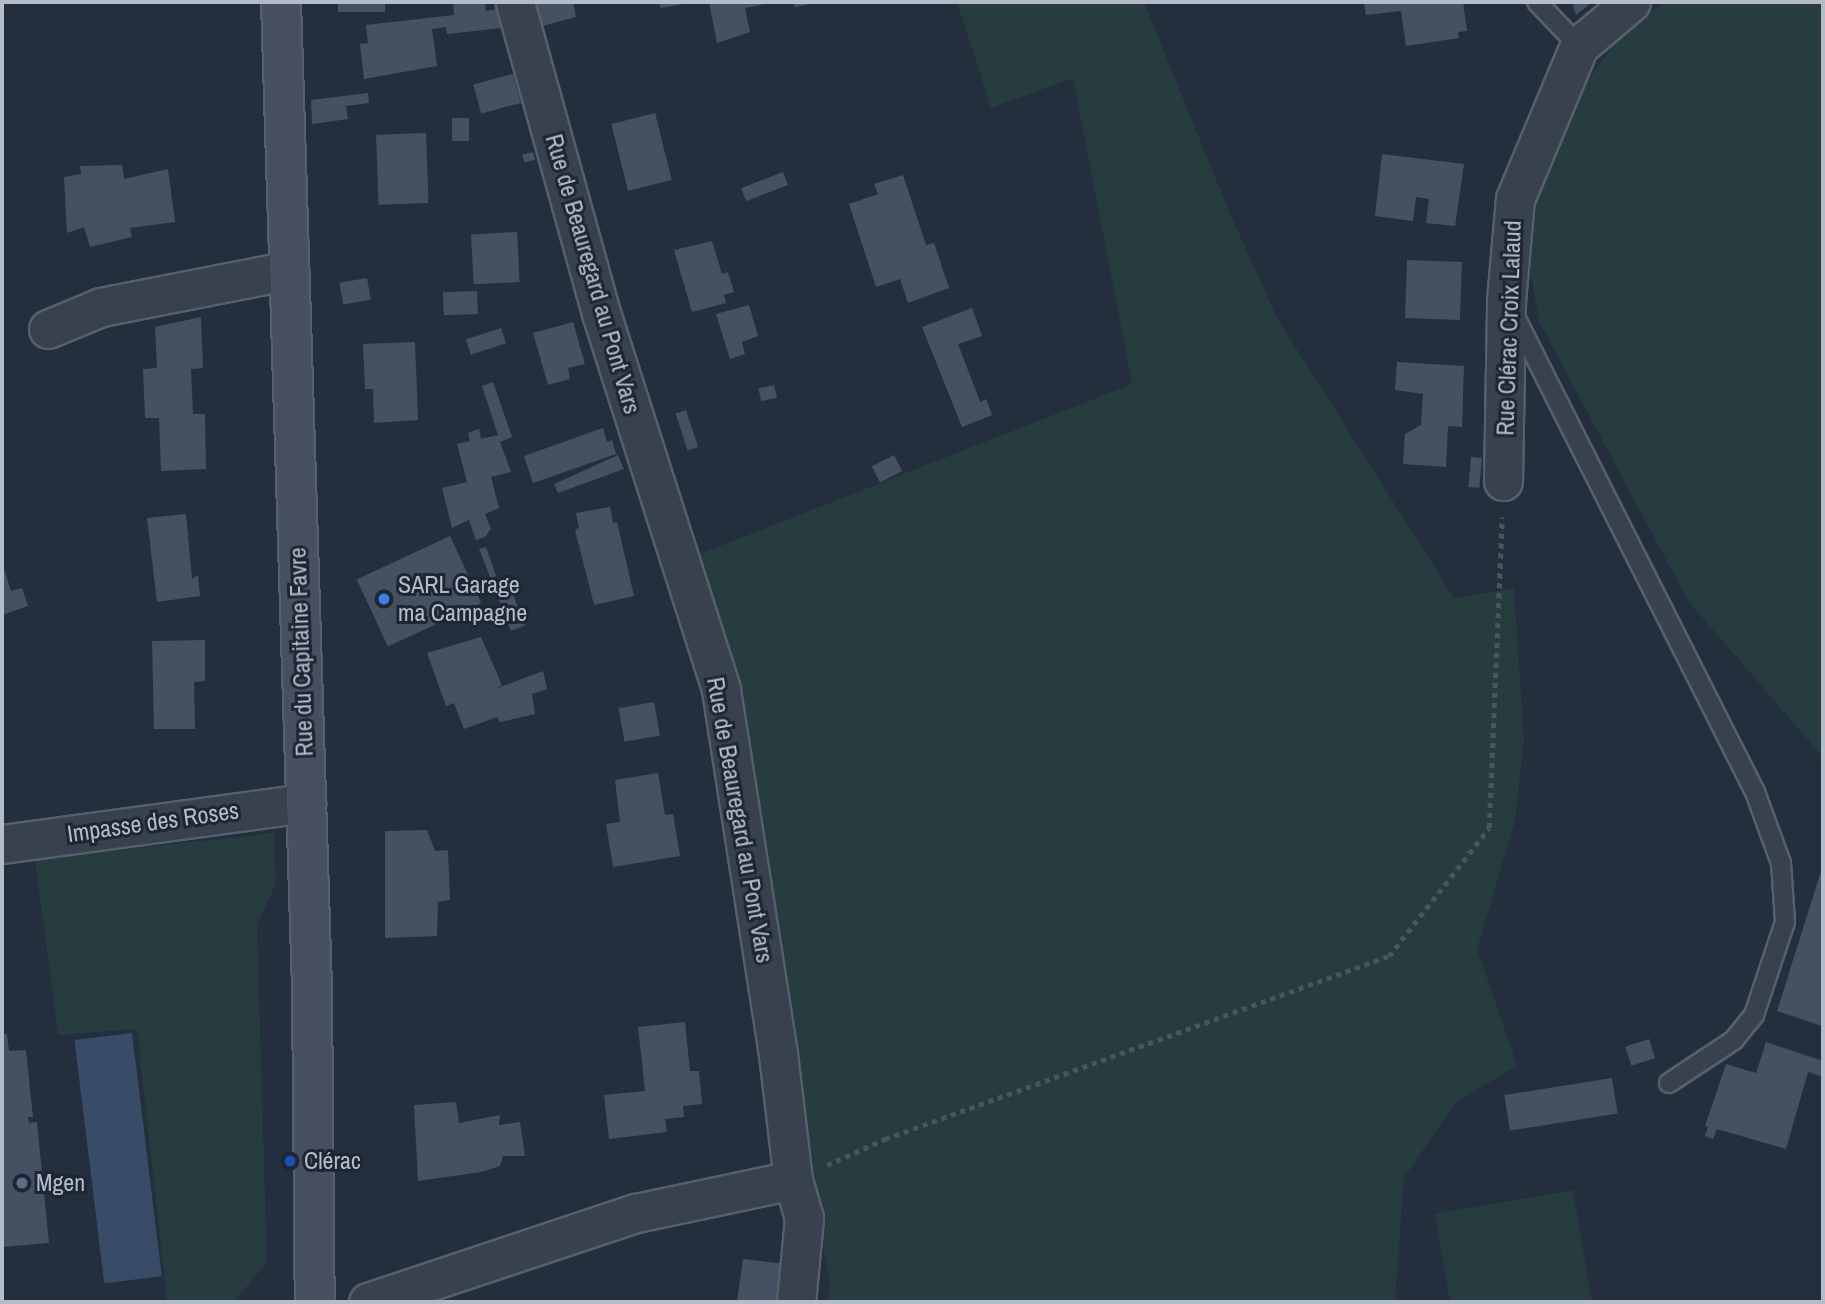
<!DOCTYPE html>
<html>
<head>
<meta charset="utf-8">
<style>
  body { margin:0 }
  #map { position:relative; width:1825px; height:1304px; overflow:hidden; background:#242f3e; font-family:"Archivo Narrow",sans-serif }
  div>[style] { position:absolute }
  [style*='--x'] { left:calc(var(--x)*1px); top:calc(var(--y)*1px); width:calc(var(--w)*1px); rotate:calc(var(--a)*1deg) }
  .green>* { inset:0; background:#263c3f }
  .water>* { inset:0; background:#394c67; transform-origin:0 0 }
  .building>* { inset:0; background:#455162; transform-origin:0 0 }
  .path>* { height:4.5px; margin-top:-2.25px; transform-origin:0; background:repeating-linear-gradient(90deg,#44595c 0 5px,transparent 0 10px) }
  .roads { filter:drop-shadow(2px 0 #565f6c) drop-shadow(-2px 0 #565f6c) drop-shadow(0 2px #565f6c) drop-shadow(0 -2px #565f6c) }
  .lane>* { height:18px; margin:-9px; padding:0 9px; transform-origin:9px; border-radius:9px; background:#38414e }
  .street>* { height:37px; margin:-18.5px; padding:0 18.5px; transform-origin:18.5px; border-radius:18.5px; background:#38414e }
  .secondary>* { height:38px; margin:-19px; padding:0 19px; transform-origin:19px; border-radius:19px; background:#465061 }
  .dots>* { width:19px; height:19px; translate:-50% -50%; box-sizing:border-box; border:4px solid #1d2633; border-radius:50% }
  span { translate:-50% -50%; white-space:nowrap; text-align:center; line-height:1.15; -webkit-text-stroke:6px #1d2633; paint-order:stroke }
  .street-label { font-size:24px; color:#b4bcc9 }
  .poi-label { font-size:24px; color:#b4bcc9 }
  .left { translate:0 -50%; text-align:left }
  .frame { position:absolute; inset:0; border:4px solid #b4bcc9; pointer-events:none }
</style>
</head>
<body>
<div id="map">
  <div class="green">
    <i style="clip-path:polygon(957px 2px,1144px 2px,1230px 214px,1277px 318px,1454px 598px,1514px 588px,1524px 740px,1515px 821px,1477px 949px,1517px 1065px,1455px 1103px,1404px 1178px,1395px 1302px,827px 1302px,830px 1284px,700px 554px,1132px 384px,1073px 78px,991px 108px)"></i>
    <i style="clip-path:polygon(1664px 2px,1823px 2px,1823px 757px,1688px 601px,1539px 321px,1527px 252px,1538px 182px,1578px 95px,1619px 37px)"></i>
    <i style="clip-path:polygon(274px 833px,276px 883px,257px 925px,267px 1262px,234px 1302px,167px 1302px,137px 1029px,58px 1035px,34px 852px,64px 856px)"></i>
    <i style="clip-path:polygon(1573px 1190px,1592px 1302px,1450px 1302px,1435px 1214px)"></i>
  </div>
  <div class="water">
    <i style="left:132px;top:1033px;width:245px;height:58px;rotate:83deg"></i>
  </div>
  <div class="building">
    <i style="left:338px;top:2px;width:47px;height:10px"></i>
    <i style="clip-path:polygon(453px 2px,485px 2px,486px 11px,497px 9px,502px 28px,447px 34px,446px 27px,432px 29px,437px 66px,364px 79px,360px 44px,368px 43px,366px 25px,454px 15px)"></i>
    <i style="clip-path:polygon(529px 2px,573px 2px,576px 17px,535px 28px)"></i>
    <i style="clip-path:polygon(659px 2px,689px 2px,689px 3px,661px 8px)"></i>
    <i style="clip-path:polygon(709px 2px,770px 2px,770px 3px,745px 8px,750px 32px,717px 43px)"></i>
    <i style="clip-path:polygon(794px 2px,815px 2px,815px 3px,795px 7px)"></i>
    <i style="clip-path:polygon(1364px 2px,1463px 2px,1467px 31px,1458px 32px,1459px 38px,1406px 46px,1401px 11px,1366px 15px)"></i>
    <i style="clip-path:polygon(1572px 2px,1592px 2px,1576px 15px)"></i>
    <i style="left:513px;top:74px;width:30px;height:41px;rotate:75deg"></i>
    <i style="clip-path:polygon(368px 93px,369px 103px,346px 106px,348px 119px,312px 124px,311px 100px)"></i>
    <i style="left:655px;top:113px;width:69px;height:45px;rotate:76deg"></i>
    <i style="left:469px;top:118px;width:23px;height:17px;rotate:90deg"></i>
    <i style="left:426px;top:133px;width:70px;height:50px;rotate:88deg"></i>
    <i style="left:533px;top:152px;width:8px;height:11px;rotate:76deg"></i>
    <i style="clip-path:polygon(1382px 154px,1464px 164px,1455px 226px,1426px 223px,1429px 199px,1416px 197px,1413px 221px,1375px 216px)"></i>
    <i style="clip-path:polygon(122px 165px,124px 179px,168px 169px,175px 222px,130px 228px,132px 237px,90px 247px,84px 227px,67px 233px,64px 177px,81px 174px,80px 166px)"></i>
    <i style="left:783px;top:172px;width:14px;height:45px;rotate:69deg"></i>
    <i style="clip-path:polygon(903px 175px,926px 245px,934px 243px,949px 288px,908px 303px,900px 279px,876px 287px,849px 204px,878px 194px,874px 184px)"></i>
    <i style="left:517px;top:232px;width:50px;height:46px;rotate:87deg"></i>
    <i style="clip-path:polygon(712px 241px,722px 274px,728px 272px,734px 292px,724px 295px,726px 303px,692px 312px,674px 250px)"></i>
    <i style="left:1407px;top:260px;width:55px;height:58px;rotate:2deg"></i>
    <i style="left:367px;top:278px;width:22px;height:28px;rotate:80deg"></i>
    <i style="left:477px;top:291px;width:23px;height:34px;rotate:88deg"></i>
    <i style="clip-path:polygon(749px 305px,758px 336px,742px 342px,745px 354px,730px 359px,716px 314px)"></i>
    <i style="clip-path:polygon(972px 308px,982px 336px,958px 344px,980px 402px,986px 399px,992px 415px,962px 427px,922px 327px)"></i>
    <i style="clip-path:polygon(201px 317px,203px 368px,191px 369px,193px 414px,205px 414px,206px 469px,161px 471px,159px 418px,145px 418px,143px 369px,157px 368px,155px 327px)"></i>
    <i style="clip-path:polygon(573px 322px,585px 364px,568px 368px,570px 379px,548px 385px,533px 333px)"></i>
    <i style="left:501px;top:328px;width:16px;height:37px;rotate:72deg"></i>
    <i style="clip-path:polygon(415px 342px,418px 420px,374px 423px,373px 389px,365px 389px,363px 344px)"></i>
    <i style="clip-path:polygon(1397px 362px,1464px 366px,1462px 427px,1448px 426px,1446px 467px,1403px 464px,1405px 434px,1421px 425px,1423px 394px,1395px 390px)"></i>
    <i style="clip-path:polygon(493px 382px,512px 437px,500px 442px,511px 472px,491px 477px,499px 508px,485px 514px,491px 529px,485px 537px,476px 540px,469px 520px,452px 528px,442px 488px,467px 482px,457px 444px,470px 441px,468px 433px,479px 429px,481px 439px,498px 435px,482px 386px)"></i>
    <i style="left:774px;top:385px;width:13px;height:16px;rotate:77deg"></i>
    <i style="left:686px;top:410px;width:39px;height:11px;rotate:72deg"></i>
    <i style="clip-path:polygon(603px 428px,607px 442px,612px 440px,616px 454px,533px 483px,524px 456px)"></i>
    <i style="clip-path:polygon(618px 455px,624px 469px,558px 493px,554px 484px)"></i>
    <i style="left:894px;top:455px;width:18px;height:25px;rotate:63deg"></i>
    <i style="left:1471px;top:457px;width:11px;height:30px;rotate:5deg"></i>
    <i style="clip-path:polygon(610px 507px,613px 523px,617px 522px,634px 596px,594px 605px,575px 530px,579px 528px,576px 513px)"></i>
    <i style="clip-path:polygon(186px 514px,192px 579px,198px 575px,200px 596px,157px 602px,147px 518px)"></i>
    <i style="left:450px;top:536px;width:74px;height:103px;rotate:65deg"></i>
    <i style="clip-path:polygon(486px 547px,496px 576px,491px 579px,479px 549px)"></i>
    <i style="clip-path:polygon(2px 562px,11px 591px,22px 588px,28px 606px,2px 615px)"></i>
    <i style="left:512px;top:592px;width:36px;height:15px;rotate:69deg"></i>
    <i style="clip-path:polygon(481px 637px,502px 685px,495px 689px,543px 671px,547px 689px,532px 694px,535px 714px,500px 722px,497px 717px,464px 729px,454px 703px,446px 706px,427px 653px)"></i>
    <i style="clip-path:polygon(205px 640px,205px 681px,194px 682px,195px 729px,154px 729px,152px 641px)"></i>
    <i style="left:654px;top:702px;width:34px;height:36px;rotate:80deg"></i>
    <i style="clip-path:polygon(658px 773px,665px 815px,673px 814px,680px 856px,613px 867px,606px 824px,620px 822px,615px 780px)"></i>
    <i style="clip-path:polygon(427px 830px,435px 851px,448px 850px,450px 900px,438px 902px,437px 936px,385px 938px,385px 831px)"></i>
    <i style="clip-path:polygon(1823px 865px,1823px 1021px,1822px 1026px,1777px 1011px)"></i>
    <i style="clip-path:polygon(685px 1022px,690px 1071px,699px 1071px,702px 1104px,683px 1106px,684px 1117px,665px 1119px,667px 1132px,609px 1139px,604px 1095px,645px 1091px,638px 1027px)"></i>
    <i style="clip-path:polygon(2px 1034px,7px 1034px,9px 1051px,26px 1050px,33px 1117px,28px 1117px,29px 1123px,37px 1122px,49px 1243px,2px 1247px)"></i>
    <i style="left:1649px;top:1039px;width:20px;height:25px;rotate:72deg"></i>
    <i style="clip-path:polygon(1766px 1042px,1823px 1061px,1823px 1077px,1808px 1072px,1786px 1149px,1717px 1129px,1713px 1139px,1705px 1136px,1708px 1127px,1705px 1126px,1726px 1064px,1756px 1073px)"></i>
    <i style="left:1612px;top:1078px;width:36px;height:109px;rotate:81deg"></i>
    <i style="clip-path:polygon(456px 1102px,459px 1123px,500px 1115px,499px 1125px,520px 1122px,525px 1156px,503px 1156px,500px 1166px,481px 1172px,418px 1181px,414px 1105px)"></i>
    <i style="clip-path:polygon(743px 1259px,785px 1264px,781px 1302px,737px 1302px)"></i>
  </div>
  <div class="path">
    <i style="--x:827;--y:1165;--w:64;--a:-24.1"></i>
    <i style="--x:885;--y:1139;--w:536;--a:-19.96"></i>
    <i style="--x:1389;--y:956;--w:162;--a:-52"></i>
    <i style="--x:1489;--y:828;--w:311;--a:-87.6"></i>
  </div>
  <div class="roads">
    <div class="lane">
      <i style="--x:1537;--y:2;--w:61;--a:46.3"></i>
      <i style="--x:1513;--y:313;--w:537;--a:63.2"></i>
      <i style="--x:1755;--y:792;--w:76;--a:69.9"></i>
      <i style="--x:1781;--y:863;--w:59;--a:86.1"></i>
      <i style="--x:1785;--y:922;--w:98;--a:108.4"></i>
      <i style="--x:1754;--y:1015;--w:32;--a:129"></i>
      <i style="--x:1734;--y:1040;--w:78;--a:146.5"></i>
    </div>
    <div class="street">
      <i style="--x:48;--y:329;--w:57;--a:-22.5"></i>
      <i style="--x:101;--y:307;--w:192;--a:-11.1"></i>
      <i style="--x:1503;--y:481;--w:180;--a:-89"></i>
      <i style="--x:1506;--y:301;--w:102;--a:-85"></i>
      <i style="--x:1515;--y:199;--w:166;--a:-67.3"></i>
      <i style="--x:1579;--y:46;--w:68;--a:-40.2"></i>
      <i style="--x:2;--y:844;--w:307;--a:-7.7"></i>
      <i style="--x:793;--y:1180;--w:40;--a:74"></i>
      <i style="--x:804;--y:1218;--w:84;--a:95.4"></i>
      <i style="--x:368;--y:1302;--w:282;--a:-18.4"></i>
      <i style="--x:636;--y:1213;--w:160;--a:-11.9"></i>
      <i style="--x:793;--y:1180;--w:127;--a:-96.8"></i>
      <i style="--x:778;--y:1054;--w:369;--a:-98.9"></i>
      <i style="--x:721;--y:689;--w:395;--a:-107.7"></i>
      <i style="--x:601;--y:313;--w:323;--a:-105.5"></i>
    </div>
    <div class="secondary">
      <i style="--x:281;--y:2;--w:987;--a:88.2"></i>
      <i style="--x:312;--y:989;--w:313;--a:89.5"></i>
    </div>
  </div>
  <div class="dots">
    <i style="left:384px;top:599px;background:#3f7fe0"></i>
    <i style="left:290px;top:1161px;background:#1a4fb4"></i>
    <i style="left:22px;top:1183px;background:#5c6f8a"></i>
  </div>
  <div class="street-label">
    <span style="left:593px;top:274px;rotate:74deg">Rue de Beauregard au Pont Vars</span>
    <span style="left:1509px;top:328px;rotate:-88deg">Rue Clérac Croix Lalaud</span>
    <span style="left:301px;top:652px;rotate:-92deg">Rue du Capitaine Favre</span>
    <span style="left:740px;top:820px;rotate:80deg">Rue de Beauregard au Pont Vars</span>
    <span style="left:153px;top:822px;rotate:-8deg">Impasse des Roses</span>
  </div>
  <div class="poi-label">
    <span class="left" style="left:398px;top:599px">SARL Garage<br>ma Campagne</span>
    <span class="left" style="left:304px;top:1161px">Clérac</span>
    <span class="left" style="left:36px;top:1183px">Mgen</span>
  </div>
  <div class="frame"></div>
</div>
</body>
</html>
